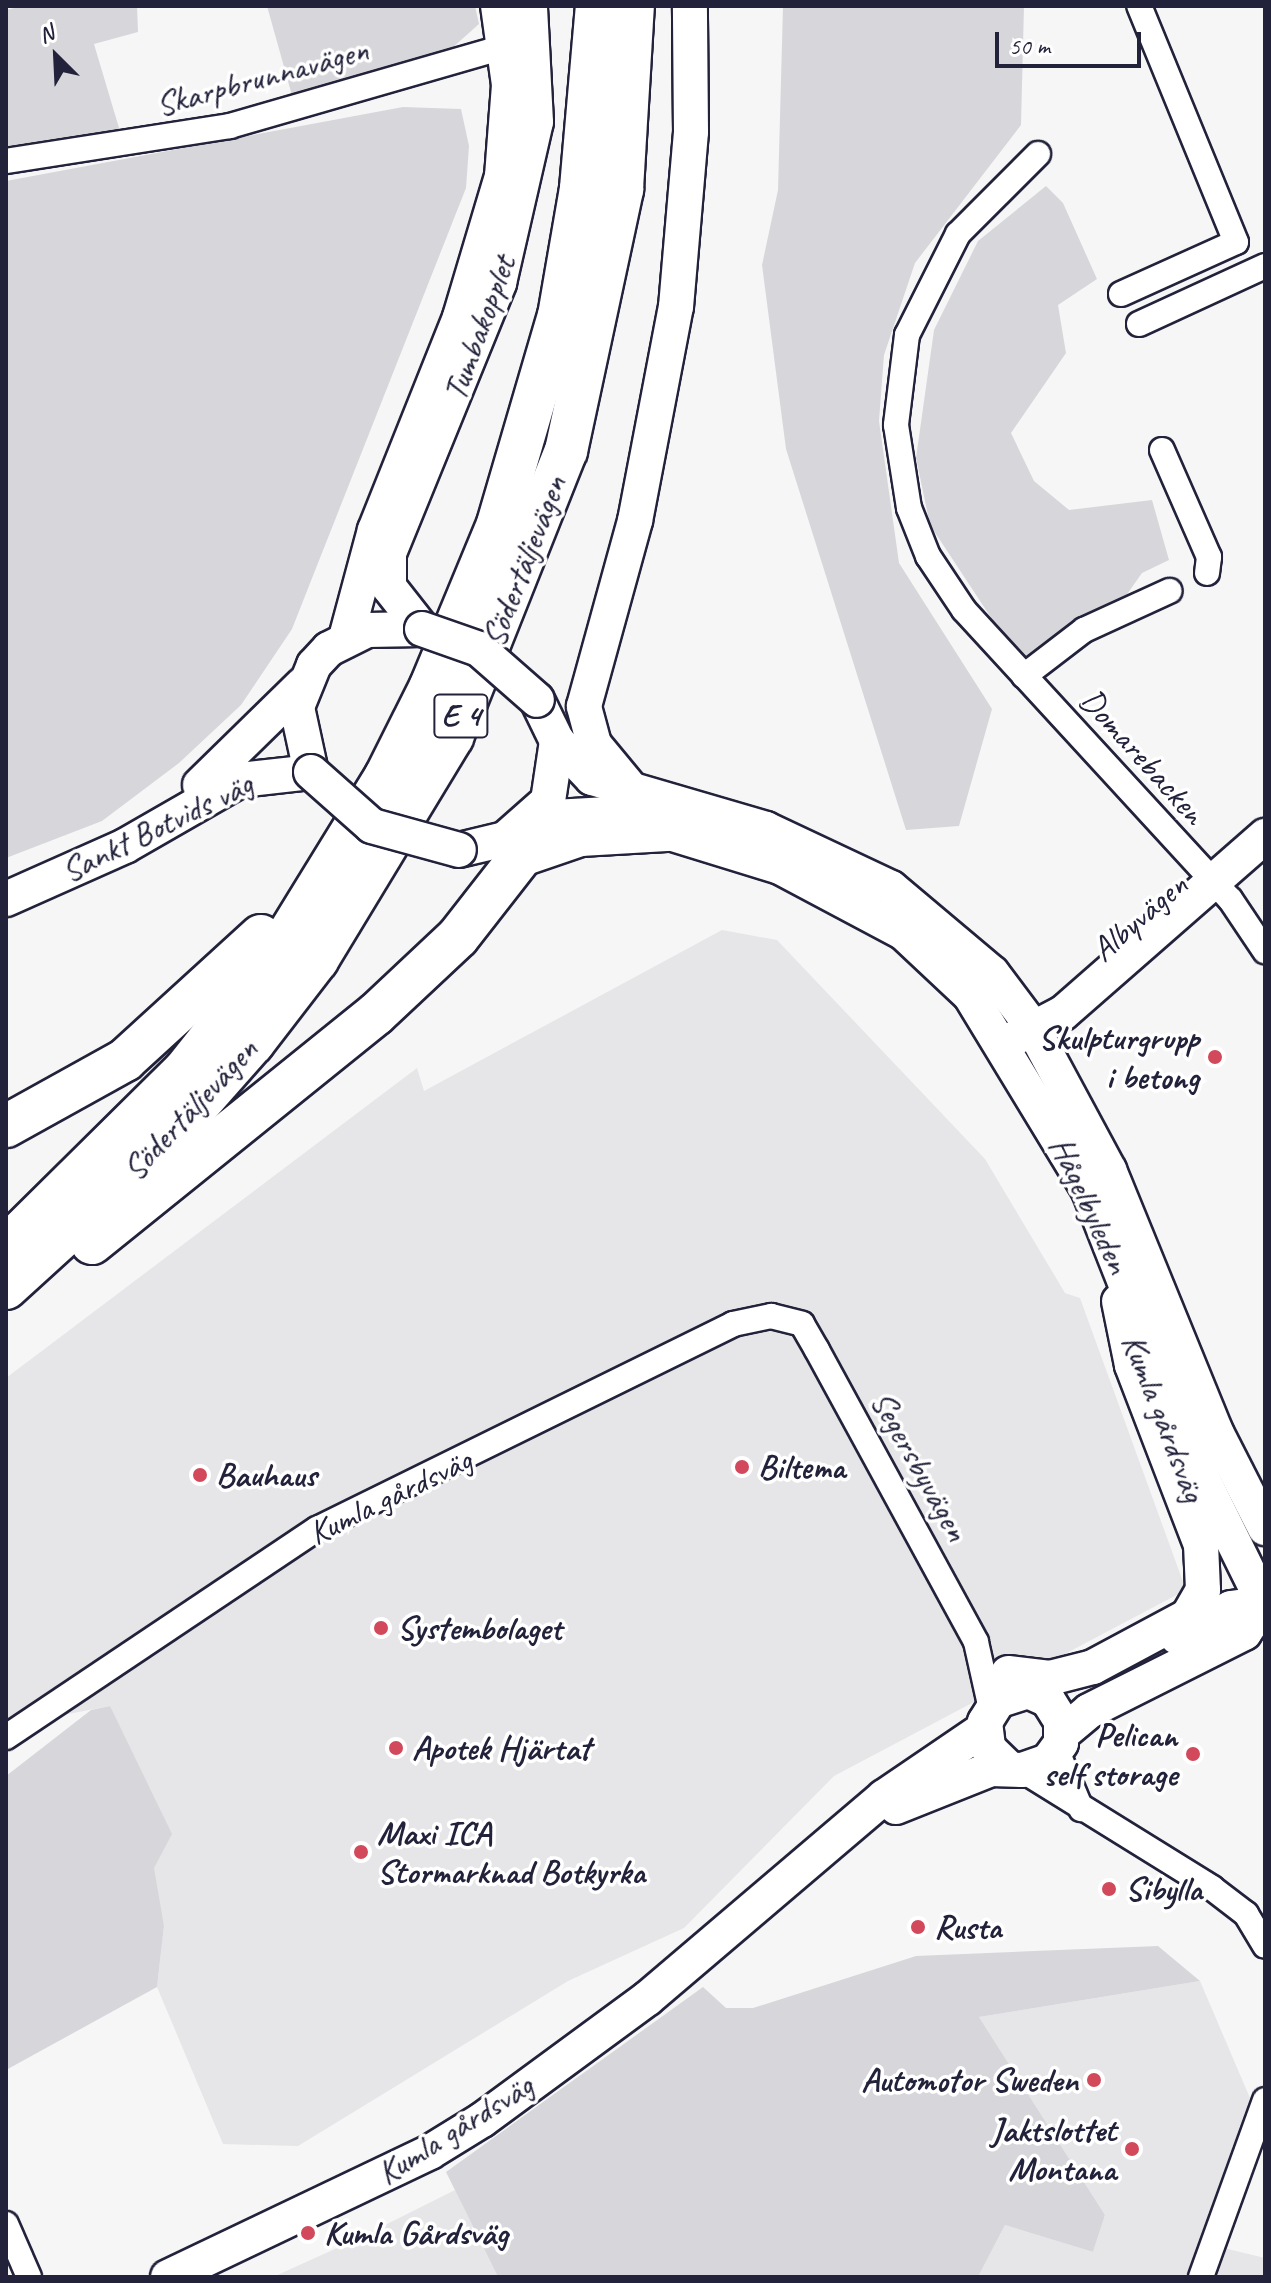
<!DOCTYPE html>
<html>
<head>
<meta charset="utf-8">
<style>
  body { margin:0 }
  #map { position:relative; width:1271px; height:2283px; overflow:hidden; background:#f6f6f7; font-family:Caveat,sans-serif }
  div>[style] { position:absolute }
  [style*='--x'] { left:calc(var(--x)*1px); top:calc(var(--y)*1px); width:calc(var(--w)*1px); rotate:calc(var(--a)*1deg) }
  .built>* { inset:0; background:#e6e6e9 }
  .green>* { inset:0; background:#d7d7db }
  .roads { filter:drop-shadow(2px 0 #22223b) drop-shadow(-2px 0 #22223b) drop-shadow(0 2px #22223b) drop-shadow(0 -2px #22223b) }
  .street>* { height:24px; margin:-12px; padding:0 12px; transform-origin:12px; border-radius:12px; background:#fff }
  .secondary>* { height:34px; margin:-17px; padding:0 17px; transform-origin:17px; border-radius:17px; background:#fff }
  .highway>* { height:42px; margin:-21px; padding:0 21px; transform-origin:21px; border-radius:21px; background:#fff }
  .bridges { filter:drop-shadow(2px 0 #22223b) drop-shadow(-2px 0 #22223b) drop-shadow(0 2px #22223b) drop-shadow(0 -2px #22223b) }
  .secondary-bridge>* { height:34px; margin:-17px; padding:0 17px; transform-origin:17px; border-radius:17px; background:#fff }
  .dots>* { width:22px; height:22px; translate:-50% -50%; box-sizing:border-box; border:4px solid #fff; border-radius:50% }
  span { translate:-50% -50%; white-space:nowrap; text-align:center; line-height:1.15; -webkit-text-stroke:7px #fff; paint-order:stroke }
  .shield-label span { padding:2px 6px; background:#fff; border:2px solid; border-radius:6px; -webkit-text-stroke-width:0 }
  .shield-label { font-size:32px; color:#22223b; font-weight:700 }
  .street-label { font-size:34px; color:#22223b }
  .poi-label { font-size:34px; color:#22223b; font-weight:700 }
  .right { translate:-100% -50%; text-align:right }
  .left { translate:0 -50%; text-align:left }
  .frame { position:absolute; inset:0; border:8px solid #22223b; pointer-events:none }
  .north { position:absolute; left:16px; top:16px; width:80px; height:80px; -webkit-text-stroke:6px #fff; paint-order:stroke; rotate:336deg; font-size:22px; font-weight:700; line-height:32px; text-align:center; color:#22223b }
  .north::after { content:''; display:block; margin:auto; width:28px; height:36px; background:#22223b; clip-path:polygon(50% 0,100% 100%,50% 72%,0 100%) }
  .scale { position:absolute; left:995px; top:32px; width:146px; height:36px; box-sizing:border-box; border:4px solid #22223b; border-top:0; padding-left:10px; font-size:24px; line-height:28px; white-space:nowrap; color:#22223b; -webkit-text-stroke:6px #fff; paint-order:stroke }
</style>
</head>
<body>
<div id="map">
  <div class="built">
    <i style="clip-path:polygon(722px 930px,777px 940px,985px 1159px,1065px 1293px,1080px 1298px,1186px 1590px,834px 1776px,684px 1928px,568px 1981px,298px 2146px,223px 2144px,157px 1987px,164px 1926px,110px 1706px,6px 1726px,6px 1378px,417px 1068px,424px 1091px)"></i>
    <i style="clip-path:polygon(1200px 1981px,1250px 2098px,1199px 2242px,1265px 2258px,1265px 2277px,978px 2277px,1005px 2225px,1093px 2252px,1105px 2215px,979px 2017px)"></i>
    <i style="clip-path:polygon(455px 2190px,498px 2277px,273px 2277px,357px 2239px)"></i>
  </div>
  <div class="green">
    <i style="clip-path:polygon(22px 6px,137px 6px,138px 32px,94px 44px,122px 138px,6px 152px,6px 10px)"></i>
    <i style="clip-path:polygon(267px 6px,475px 6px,479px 24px,451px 49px,293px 99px)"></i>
    <i style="clip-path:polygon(783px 6px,1024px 6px,1021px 125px,915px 263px,884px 355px,879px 421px,899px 563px,992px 709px,959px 826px,906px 830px,786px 449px,762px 265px,778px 190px)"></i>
    <i style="clip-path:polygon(403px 107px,461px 109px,469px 146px,466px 188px,292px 629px,241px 705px,179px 763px,102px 821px,6px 858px,6px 181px)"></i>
    <i style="clip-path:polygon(1046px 186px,1063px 203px,1097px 279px,1058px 305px,1066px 353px,1011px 433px,1034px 481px,1069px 510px,1152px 500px,1169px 560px,1142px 573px,1123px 600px,1019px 660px,930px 525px,916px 458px,934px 330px,978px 241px)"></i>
    <i style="clip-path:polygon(110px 1706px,172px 1834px,154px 1868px,164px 1926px,157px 1987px,6px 2070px,6px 1776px,91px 1710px)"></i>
    <i style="clip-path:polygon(1158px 1946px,1200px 1981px,979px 2017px,1105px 2215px,1093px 2252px,1005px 2225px,978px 2277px,498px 2277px,446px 2172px,703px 1987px,726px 2008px,753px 2008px,916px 1956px)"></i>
  </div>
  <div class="roads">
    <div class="street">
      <i style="--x:1038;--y:154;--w:113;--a:135"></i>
      <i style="--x:958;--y:234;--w:113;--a:116.8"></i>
      <i style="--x:907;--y:335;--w:91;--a:97"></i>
      <i style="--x:896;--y:425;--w:84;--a:81.1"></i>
      <i style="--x:909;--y:508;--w:52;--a:68.4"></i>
      <i style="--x:928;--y:556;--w:65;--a:56.3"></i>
      <i style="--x:964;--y:610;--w:393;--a:47.4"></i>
      <i style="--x:1230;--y:899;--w:63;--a:56.1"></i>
      <i style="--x:6;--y:161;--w:227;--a:-8.9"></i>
      <i style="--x:230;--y:126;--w:299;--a:-16.1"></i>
      <i style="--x:1121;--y:294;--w:126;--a:-24.3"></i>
      <i style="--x:1236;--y:242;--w:255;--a:-112.3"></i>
      <i style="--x:1139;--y:324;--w:139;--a:-24.7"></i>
      <i style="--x:1162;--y:450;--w:117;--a:66.3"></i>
      <i style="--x:1209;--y:557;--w:16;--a:97"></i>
      <i style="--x:1024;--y:676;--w:76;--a:-37.5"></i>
      <i style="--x:1084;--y:630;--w:94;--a:-24.6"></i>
      <i style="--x:6;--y:1737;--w:374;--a:-33.8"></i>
      <i style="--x:317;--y:1529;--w:464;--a:-26.2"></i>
      <i style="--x:733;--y:1324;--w:39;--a:-12"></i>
      <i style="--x:771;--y:1316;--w:32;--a:14"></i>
      <i style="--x:802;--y:1324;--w:30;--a:60"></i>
      <i style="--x:817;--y:1350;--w:332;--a:61.4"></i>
      <i style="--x:976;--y:1642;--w:69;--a:77.4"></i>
      <i style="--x:1057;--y:1751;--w:63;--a:67.5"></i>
      <i style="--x:1022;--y:1770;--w:224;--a:31.8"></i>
      <i style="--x:1212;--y:1888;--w:43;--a:37.4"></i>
      <i style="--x:1246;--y:1914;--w:37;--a:59"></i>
      <i style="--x:6;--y:2224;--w:58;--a:66.5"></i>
      <i style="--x:1201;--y:2277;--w:188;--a:-70.1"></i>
    </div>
    <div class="secondary">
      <i style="--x:422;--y:629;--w:53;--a:-128.2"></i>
      <i style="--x:389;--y:587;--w:34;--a:-90"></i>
      <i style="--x:389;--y:553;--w:292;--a:-67.8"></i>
      <i style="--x:499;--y:283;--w:165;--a:-77.1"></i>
      <i style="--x:536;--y:122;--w:116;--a:-93"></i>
      <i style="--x:346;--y:638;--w:112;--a:-75"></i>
      <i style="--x:375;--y:530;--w:229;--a:-68.2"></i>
      <i style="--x:460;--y:317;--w:147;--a:-73.4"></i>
      <i style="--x:502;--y:176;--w:91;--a:-85.6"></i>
      <i style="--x:509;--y:85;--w:80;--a:-97.9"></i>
      <i style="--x:557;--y:741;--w:51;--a:46.6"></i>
      <i style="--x:592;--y:778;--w:181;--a:16.3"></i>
      <i style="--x:766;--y:829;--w:138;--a:25.3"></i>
      <i style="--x:891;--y:888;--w:132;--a:40.1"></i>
      <i style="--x:992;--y:973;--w:65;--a:53.1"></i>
      <i style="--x:1031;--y:1025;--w:165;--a:61.7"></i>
      <i style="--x:1109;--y:1170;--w:283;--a:67.8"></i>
      <i style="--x:1216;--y:1432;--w:108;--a:63"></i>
      <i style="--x:200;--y:785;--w:143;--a:-44.4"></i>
      <i style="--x:632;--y:790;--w:60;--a:-129.6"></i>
      <i style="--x:594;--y:744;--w:39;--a:-105"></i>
      <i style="--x:584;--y:706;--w:192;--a:-74.6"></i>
      <i style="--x:635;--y:521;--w:218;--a:-79.2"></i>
      <i style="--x:676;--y:307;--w:176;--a:-85.1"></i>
      <i style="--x:691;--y:132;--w:126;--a:-90.5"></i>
      <i style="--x:536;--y:818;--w:72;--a:-3.2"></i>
      <i style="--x:608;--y:814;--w:180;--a:17.1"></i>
      <i style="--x:780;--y:867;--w:140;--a:28"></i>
      <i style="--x:904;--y:933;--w:91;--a:43.2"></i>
      <i style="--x:970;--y:995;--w:229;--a:58.7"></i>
      <i style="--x:1089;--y:1191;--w:311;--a:68.5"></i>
      <i style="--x:1203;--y:1480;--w:140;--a:63.8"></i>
      <i style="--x:459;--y:850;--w:47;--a:-13.4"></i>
      <i style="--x:505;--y:839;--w:57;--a:-41.5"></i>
      <i style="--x:548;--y:801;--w:61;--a:-81.5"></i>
      <i style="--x:557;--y:741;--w:46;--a:-116"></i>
      <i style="--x:6;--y:899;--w:130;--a:-24"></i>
      <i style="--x:125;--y:846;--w:133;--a:-29.9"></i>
      <i style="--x:240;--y:780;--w:71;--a:-6.4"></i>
      <i style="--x:311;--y:772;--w:66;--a:-102.2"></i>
      <i style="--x:297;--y:707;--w:45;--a:-68"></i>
      <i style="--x:314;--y:665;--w:22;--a:-47"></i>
      <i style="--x:329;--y:649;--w:42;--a:-26.6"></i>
      <i style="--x:367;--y:630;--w:55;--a:-1"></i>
      <i style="--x:1013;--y:1039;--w:56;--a:-27.5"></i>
      <i style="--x:1063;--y:1013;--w:269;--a:-41.2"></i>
      <i style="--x:1177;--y:1637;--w:61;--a:-28.2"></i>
      <i style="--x:1231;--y:1608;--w:34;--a:-8"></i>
      <i style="--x:1008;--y:1673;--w:42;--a:6.8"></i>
      <i style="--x:1050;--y:1678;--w:44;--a:-14.3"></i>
      <i style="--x:1093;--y:1667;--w:108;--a:-28.2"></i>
      <i style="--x:1188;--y:1616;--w:30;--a:-60"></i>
      <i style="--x:1203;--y:1590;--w:45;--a:-92.5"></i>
      <i style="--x:1201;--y:1545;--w:193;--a:-111"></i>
      <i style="--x:1132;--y:1365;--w:65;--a:-101.5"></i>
      <i style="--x:1063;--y:1733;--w:34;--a:-40"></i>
      <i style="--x:1089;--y:1711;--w:174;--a:-26.7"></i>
      <i style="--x:1244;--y:1633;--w:35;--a:-55"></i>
      <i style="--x:896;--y:1807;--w:102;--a:-21.8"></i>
      <i style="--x:991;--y:1769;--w:31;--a:2"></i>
      <i style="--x:1022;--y:1770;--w:28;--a:-19"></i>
      <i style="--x:1048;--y:1761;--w:22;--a:-54"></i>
      <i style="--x:1061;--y:1743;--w:22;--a:-90"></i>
      <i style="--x:1061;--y:1721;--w:25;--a:-122"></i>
      <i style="--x:1048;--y:1700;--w:22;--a:-156"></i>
      <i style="--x:1028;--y:1691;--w:32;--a:162"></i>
      <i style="--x:998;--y:1701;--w:25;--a:122"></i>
      <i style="--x:985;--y:1722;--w:26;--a:83"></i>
      <i style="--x:988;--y:1748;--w:29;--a:44"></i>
      <i style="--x:168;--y:2277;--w:290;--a:-25.5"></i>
      <i style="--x:430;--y:2152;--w:61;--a:-31.6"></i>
      <i style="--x:482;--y:2120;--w:206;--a:-36.3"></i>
      <i style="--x:648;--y:1998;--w:310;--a:-40.4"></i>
      <i style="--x:884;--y:1797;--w:121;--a:-34.2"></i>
    </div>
    <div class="highway">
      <i style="--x:6;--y:1126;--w:136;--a:-29"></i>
      <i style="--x:125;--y:1060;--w:184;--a:-42.4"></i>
      <i style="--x:92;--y:1243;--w:365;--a:-38.9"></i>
      <i style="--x:376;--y:1014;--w:112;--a:-43.2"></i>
      <i style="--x:458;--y:937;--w:104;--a:-52"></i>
      <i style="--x:522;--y:855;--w:61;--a:-19"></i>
      <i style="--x:580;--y:835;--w:87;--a:-3.3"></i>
      <i style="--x:6;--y:1247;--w:250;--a:-44.7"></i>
      <i style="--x:184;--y:1071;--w:144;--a:-51.5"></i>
      <i style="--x:274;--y:958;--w:214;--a:-58.4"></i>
      <i style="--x:386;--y:776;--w:101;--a:-63.4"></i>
      <i style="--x:431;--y:686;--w:175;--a:-67.5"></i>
      <i style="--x:498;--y:524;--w:217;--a:-73.7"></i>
      <i style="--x:559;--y:316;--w:130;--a:-80.2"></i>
      <i style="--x:581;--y:188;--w:183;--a:-85"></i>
      <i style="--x:6;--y:1288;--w:208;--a:-42.3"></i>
      <i style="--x:160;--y:1148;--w:140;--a:-48.5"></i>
      <i style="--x:253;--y:1043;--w:105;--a:-52.4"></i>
      <i style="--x:317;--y:960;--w:261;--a:-58.8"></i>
      <i style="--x:452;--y:737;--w:308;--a:-68.3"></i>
      <i style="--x:566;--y:451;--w:268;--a:-77.9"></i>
      <i style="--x:622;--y:189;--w:183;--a:-86.6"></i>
    </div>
  </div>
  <div class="bridges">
    <div class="secondary-bridge">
      <i style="--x:422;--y:629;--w:60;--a:19.3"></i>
      <i style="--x:479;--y:649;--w:77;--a:41.3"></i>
      <i style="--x:311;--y:772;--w:81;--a:41.5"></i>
      <i style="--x:372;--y:826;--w:90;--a:15.4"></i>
    </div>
  </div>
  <div class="dots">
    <i style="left:1215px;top:1057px;background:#d1495b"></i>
    <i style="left:742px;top:1467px;background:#d1495b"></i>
    <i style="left:200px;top:1475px;background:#d1495b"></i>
    <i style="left:381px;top:1628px;background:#d1495b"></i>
    <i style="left:396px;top:1748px;background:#d1495b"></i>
    <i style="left:1193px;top:1754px;background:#d1495b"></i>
    <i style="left:361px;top:1852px;background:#d1495b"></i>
    <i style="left:1109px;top:1889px;background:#d1495b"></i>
    <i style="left:918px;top:1927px;background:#d1495b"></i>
    <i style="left:1094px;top:2080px;background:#d1495b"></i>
    <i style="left:1132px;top:2149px;background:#d1495b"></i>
    <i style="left:308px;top:2233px;background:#d1495b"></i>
  </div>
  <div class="shield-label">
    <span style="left:461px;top:716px">E 4</span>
  </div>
  <div class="street-label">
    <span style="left:262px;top:77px;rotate:-15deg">Skarpbrunnavägen</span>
    <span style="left:479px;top:328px;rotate:-70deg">Tumbakopplet</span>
    <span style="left:524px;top:561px;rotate:-69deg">Södertäljevägen</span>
    <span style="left:1143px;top:756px;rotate:48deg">Domarebacken</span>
    <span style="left:157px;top:827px;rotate:-26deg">Sankt Botvids väg</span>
    <span style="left:1139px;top:917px;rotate:-41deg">Albyvägen</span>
    <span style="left:190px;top:1109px;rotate:-47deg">Södertäljevägen</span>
    <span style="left:1090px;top:1205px;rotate:65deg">Hågelbyleden</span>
    <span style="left:1164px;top:1418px;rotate:69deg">Kumla gårdsväg</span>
    <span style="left:920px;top:1466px;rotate:61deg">Segersbyvägen</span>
    <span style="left:390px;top:1496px;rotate:-26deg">Kumla gårdsväg</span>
    <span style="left:455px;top:2129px;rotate:-32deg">Kumla gårdsväg</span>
  </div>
  <div class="poi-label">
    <span class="right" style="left:1199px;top:1057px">Skulpturgrupp<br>i betong</span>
    <span class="left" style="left:758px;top:1467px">Biltema</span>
    <span class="left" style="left:216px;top:1475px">Bauhaus</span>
    <span class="left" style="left:397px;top:1628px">Systembolaget</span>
    <span class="right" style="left:1177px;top:1754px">Pelican<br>self storage</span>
    <span class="left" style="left:412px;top:1748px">Apotek Hjärtat</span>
    <span class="left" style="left:377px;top:1852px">Maxi ICA<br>Stormarknad Botkyrka</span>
    <span class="left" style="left:1125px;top:1889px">Sibylla</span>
    <span class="left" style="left:934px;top:1927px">Rusta</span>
    <span class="right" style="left:1078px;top:2080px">Automotor Sweden</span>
    <span class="right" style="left:1116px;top:2149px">Jaktslottet<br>Montana</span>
    <span class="left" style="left:324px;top:2233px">Kumla Gårdsväg</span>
  </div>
  <div class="frame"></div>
  <div class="north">N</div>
  <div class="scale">50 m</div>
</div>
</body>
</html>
